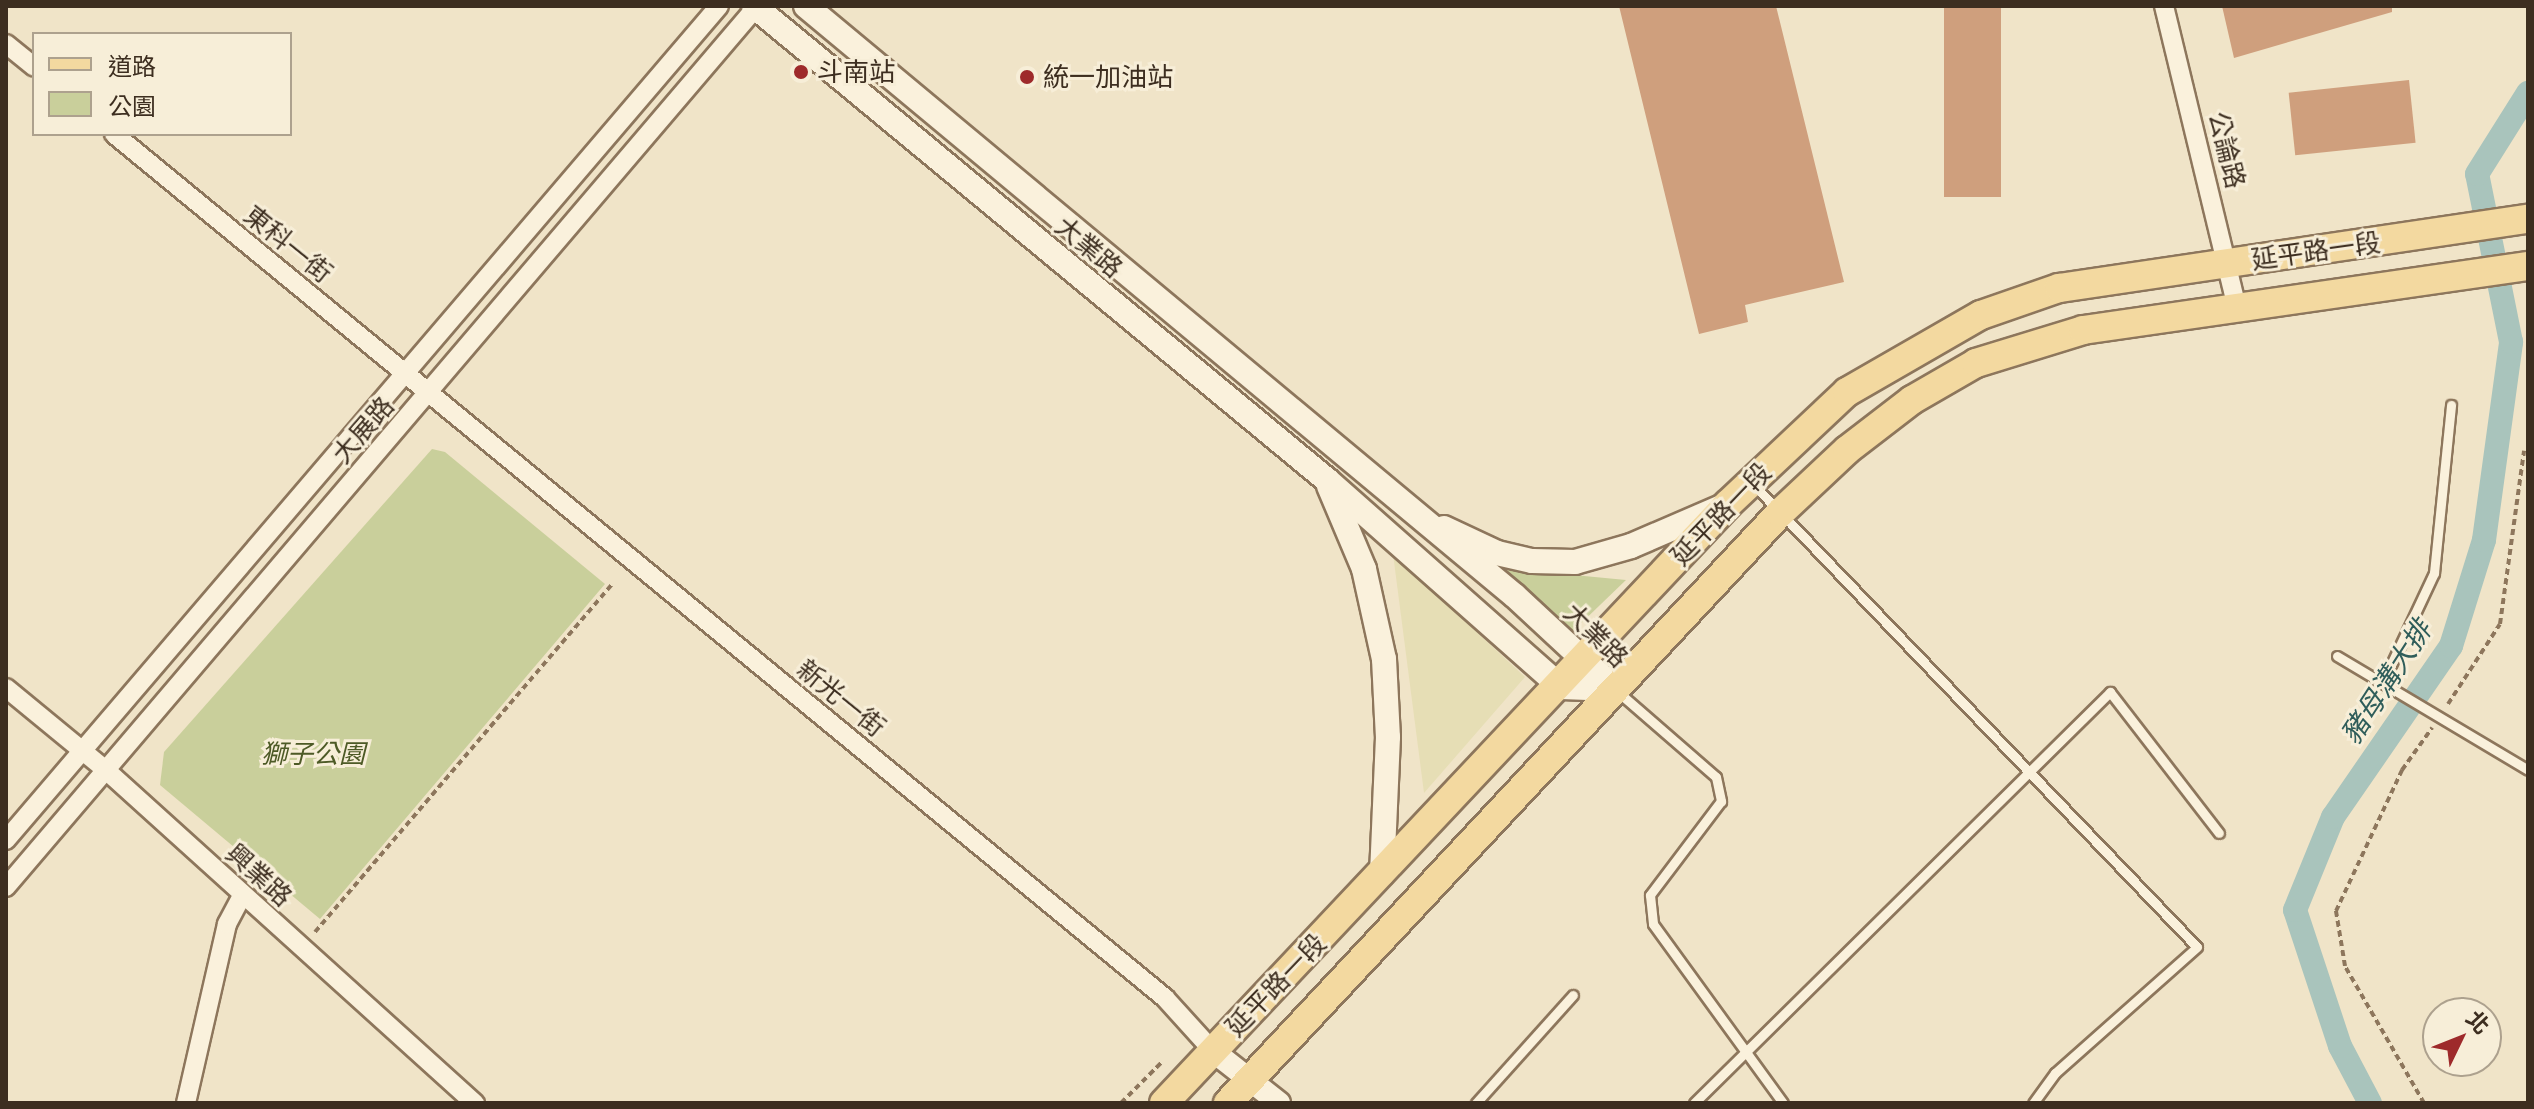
<!DOCTYPE html>
<html>
<head>
<meta charset="utf-8">
<style>
  body { margin:0 }
  #map { position:relative; width:2534px; height:1109px; overflow:hidden; background:#f0e4c8; font-family:"PT Serif","Noto Sans TC",serif }
  div>[style] { position:absolute }
  [style*='--x'] { left:calc(var(--x)*1px); top:calc(var(--y)*1px); width:calc(var(--w)*1px); rotate:calc(var(--a)*1deg) }
  .farmland>* { inset:0; background:#e6deb5 }
  .green>* { inset:0; background:#c9cf9b }
  .canal>* { height:24px; margin:-12px; padding:0 12px; transform-origin:12px; border-radius:12px; background:#a9c4bc }
  .building>* { inset:0; background:#cf9f7d; transform-origin:0 0 }
  .path>* { height:4px; margin-top:-2px; transform-origin:0; background:repeating-linear-gradient(90deg,#8d765c 0 6px,transparent 0 10px) }
  .roads { filter:drop-shadow(2px 0 #8d765c) drop-shadow(-2px 0 #8d765c) drop-shadow(0 2px #8d765c) drop-shadow(0 -2px #8d765c) }
  .service>* { height:9px; margin:-4.5px; padding:0 4.5px; transform-origin:4.5px; border-radius:4.5px; background:#faf1dc }
  .minor>* { height:18px; margin:-9px; padding:0 9px; transform-origin:9px; border-radius:9px; background:#faf1dc }
  .tertiary>* { height:22px; margin:-11px; padding:0 11px; transform-origin:11px; border-radius:11px; background:#faf1dc }
  .secondary>* { height:24px; margin:-12px; padding:0 12px; transform-origin:12px; border-radius:12px; background:#faf1dc }
  .primary>* { height:28px; margin:-14px; padding:0 14px; transform-origin:14px; border-radius:14px; background:#f3d9a0 }
  .dots>* { width:22px; height:22px; translate:-50% -50%; box-sizing:border-box; border:4px solid #f7eed8; border-radius:50% }
  span { translate:-50% -50%; white-space:nowrap; text-align:center; line-height:1.15; -webkit-text-stroke:6px #f7eed8; paint-order:stroke }
  .poi-label { font-size:26px; color:#3d2e20 }
  .left { translate:0 -50%; text-align:left }
  .street-label { font-size:26px; color:#3d2e20 }
  .park-label { font-size:26px; color:#4d5a26; font-style:italic }
  .water-label { font-size:28px; color:#2f5d5a; font-style:italic }
  .frame { position:absolute; inset:0; border:8px solid #3d2e20; pointer-events:none }
  .legend { position:absolute; left:32px; top:32px; width:260px; height:104px; box-sizing:border-box; background:#f7eed8; border:2px solid #ada18e; margin:0; padding:10px 14px; list-style:none; font-size:24px; color:#3d2e20 }
  .legend li { display:flex; align-items:center; gap:16px; height:40px }
  .legend b { width:40px; border:2px solid #ada18e }
  .north { position:absolute; left:2422px; top:997px; width:80px; height:80px; box-sizing:border-box; background:#f7eed8; border:2px solid #ada18e; border-radius:50%; rotate:47deg; font-size:22px; font-weight:700; line-height:32px; text-align:center; color:#3d2e20 }
  .north::after { content:''; display:block; margin:auto; width:28px; height:36px; background:#9e2a2b; clip-path:polygon(50% 0,100% 100%,50% 72%,0 100%) }
</style>
</head>
<body>
<div id="map">
  <div class="farmland">
    <i style="clip-path:polygon(1393px 554px,1525px 677px,1424px 793px)"></i>
  </div>
  <div class="green">
    <i style="clip-path:polygon(432px 449px,445px 452px,605px 584px,320px 919px,160px 785px,164px 752px)"></i>
    <i style="clip-path:polygon(1502px 568px,1626px 580px,1573px 631px)"></i>
  </div>
  <div class="canal">
    <i style="--x:2370;--y:1103;--w:64;--a:-117.8"></i>
    <i style="--x:2340;--y:1046;--w:143;--a:-108.3"></i>
    <i style="--x:2295;--y:910;--w:100;--a:-67.8"></i>
    <i style="--x:2333;--y:817;--w:208;--a:-55.4"></i>
    <i style="--x:2451;--y:646;--w:111;--a:-72.7"></i>
    <i style="--x:2484;--y:540;--w:200;--a:-82.2"></i>
    <i style="--x:2511;--y:342;--w:171;--a:-101.4"></i>
    <i style="--x:2477;--y:174;--w:96;--a:-57.8"></i>
  </div>
  <div class="building">
    <i style="clip-path:polygon(1619px 6px,1776px 6px,1844px 282px,1745px 305px,1748px 322px,1699px 334px)"></i>
    <i style="left:1944px;top:6px;width:57px;height:191px"></i>
    <i style="clip-path:polygon(2222px 6px,2392px 6px,2392px 12px,2234px 58px)"></i>
    <i style="left:2409px;top:80px;width:63px;height:121px;rotate:84deg"></i>
  </div>
  <div class="path">
    <i style="--x:2448;--y:704;--w:95;--a:-57"></i>
    <i style="--x:2500;--y:624;--w:175;--a:-82.1"></i>
    <i style="--x:315;--y:932;--w:459;--a:-49.5"></i>
    <i style="--x:1121;--y:1103;--w:57;--a:-45"></i>
    <i style="--x:2424;--y:1103;--w:158;--a:-120"></i>
    <i style="--x:2345;--y:966;--w:56;--a:-99.3"></i>
    <i style="--x:2336;--y:911;--w:156;--a:-64.9"></i>
    <i style="--x:2402;--y:770;--w:52;--a:-54.5"></i>
  </div>
  <div class="roads">
    <div class="service">
      <i style="--x:1753;--y:484;--w:641;--a:46.2"></i>
      <i style="--x:2197;--y:947;--w:190;--a:138.4"></i>
      <i style="--x:2055;--y:1073;--w:37;--a:126"></i>
      <i style="--x:2337;--y:656;--w:222;--a:30.8"></i>
      <i style="--x:2382;--y:684;--w:123;--a:-64.9"></i>
      <i style="--x:2434;--y:573;--w:169;--a:-84.2"></i>
      <i style="--x:1617;--y:691;--w:131;--a:41"></i>
      <i style="--x:1716;--y:777;--w:25;--a:78"></i>
      <i style="--x:1721;--y:801;--w:118;--a:127.1"></i>
      <i style="--x:1650;--y:895;--w:29;--a:84"></i>
      <i style="--x:1653;--y:924;--w:221;--a:54"></i>
      <i style="--x:1476;--y:1103;--w:145;--a:-48.1"></i>
      <i style="--x:1694;--y:1103;--w:585;--a:-44.65"></i>
      <i style="--x:2110;--y:692;--w:178;--a:52.3"></i>
    </div>
    <div class="minor">
      <i style="--x:2164;--y:6;--w:310;--a:76.4"></i>
      <i style="--x:6;--y:44;--w:36;--a:39"></i>
      <i style="--x:114;--y:134;--w:1361;--a:39.42"></i>
      <i style="--x:1165;--y:998;--w:72;--a:47.8"></i>
      <i style="--x:6;--y:688;--w:131;--a:39.4"></i>
      <i style="--x:107;--y:771;--w:496;--a:42.1"></i>
      <i style="--x:6;--y:840;--w:1097;--a:-49.47"></i>
      <i style="--x:6;--y:887;--w:1158;--a:-49.55"></i>
      <i style="--x:186;--y:1103;--w:184;--a:-77.1"></i>
      <i style="--x:227;--y:924;--w:32;--a:-62"></i>
    </div>
    <div class="tertiary">
      <i style="--x:1213;--y:1051;--w:84;--a:38.2"></i>
    </div>
    <div class="secondary">
      <i style="--x:754;--y:6;--w:744;--a:39.6"></i>
      <i style="--x:1327;--y:480;--w:312;--a:41.5"></i>
      <i style="--x:1561;--y:687;--w:54;--a:2.1"></i>
      <i style="--x:806;--y:6;--w:922;--a:39.77"></i>
      <i style="--x:1515;--y:596;--w:137;--a:42.9"></i>
      <i style="--x:1329;--y:486;--w:90;--a:67.1"></i>
      <i style="--x:1364;--y:569;--w:92;--a:77.5"></i>
      <i style="--x:1384;--y:659;--w:78;--a:87.1"></i>
      <i style="--x:1388;--y:737;--w:137;--a:92.5"></i>
      <i style="--x:1444;--y:528;--w:59;--a:25.3"></i>
      <i style="--x:1497;--y:553;--w:36;--a:13"></i>
      <i style="--x:1532;--y:561;--w:43;--a:1.3"></i>
      <i style="--x:1575;--y:562;--w:58;--a:-15.9"></i>
      <i style="--x:1631;--y:546;--w:103;--a:-23.3"></i>
    </div>
    <div class="primary">
      <i style="--x:1164;--y:1103;--w:823;--a:-46.72"></i>
      <i style="--x:1728;--y:504;--w:163;--a:-43.3"></i>
      <i style="--x:1847;--y:392;--w:155;--a:-29.9"></i>
      <i style="--x:1981;--y:315;--w:83;--a:-19.1"></i>
      <i style="--x:2059;--y:288;--w:474;--a:-8.4"></i>
      <i style="--x:1228;--y:1103;--w:808;--a:-46.91"></i>
      <i style="--x:1780;--y:513;--w:92;--a:-43.2"></i>
      <i style="--x:1847;--y:450;--w:82;--a:-37.6"></i>
      <i style="--x:1912;--y:400;--w:74;--a:-30"></i>
      <i style="--x:1976;--y:363;--w:112;--a:-17.1"></i>
      <i style="--x:2083;--y:330;--w:450;--a:-8.2"></i>
    </div>
  </div>
  <div class="dots">
    <i style="left:801px;top:72px;background:#9e2a2b"></i>
    <i style="left:1027px;top:77px;background:#9e2a2b"></i>
  </div>
  <div class="poi-label">
    <span class="left" style="left:817px;top:72px">斗南站</span>
    <span class="left" style="left:1043px;top:77px">統一加油站</span>
  </div>
  <div class="street-label">
    <span style="left:2227px;top:150px;rotate:76deg">公論路</span>
    <span style="left:288px;top:244px;rotate:39deg">東科一街</span>
    <span style="left:1089px;top:247px;rotate:40deg">大業路</span>
    <span style="left:2316px;top:251px;rotate:-8deg">延平路一段</span>
    <span style="left:363px;top:430px;rotate:-49deg">大展路</span>
    <span style="left:1721px;top:514px;rotate:-46deg">延平路一段</span>
    <span style="left:1596px;top:635px;rotate:45deg">大業路</span>
    <span style="left:841px;top:698px;rotate:39deg">新光一街</span>
    <span style="left:259px;top:875px;rotate:42deg">興業路</span>
    <span style="left:1276px;top:985px;rotate:-46deg">延平路一段</span>
  </div>
  <div class="park-label">
    <span style="left:313px;top:754px">獅子公園</span>
  </div>
  <div class="water-label">
    <span style="left:2386px;top:682px;rotate:-57deg">豬母溝大排</span>
  </div>
  <div class="frame"></div>
  <ul class="legend">
  <li><b style="height:10px;background:#f3d9a0"></b>道路</li>
  <li><b style="height:22px;background:#c9cf9b"></b>公園</li>
  </ul>
  <div class="north">北</div>
</div>
</body>
</html>
